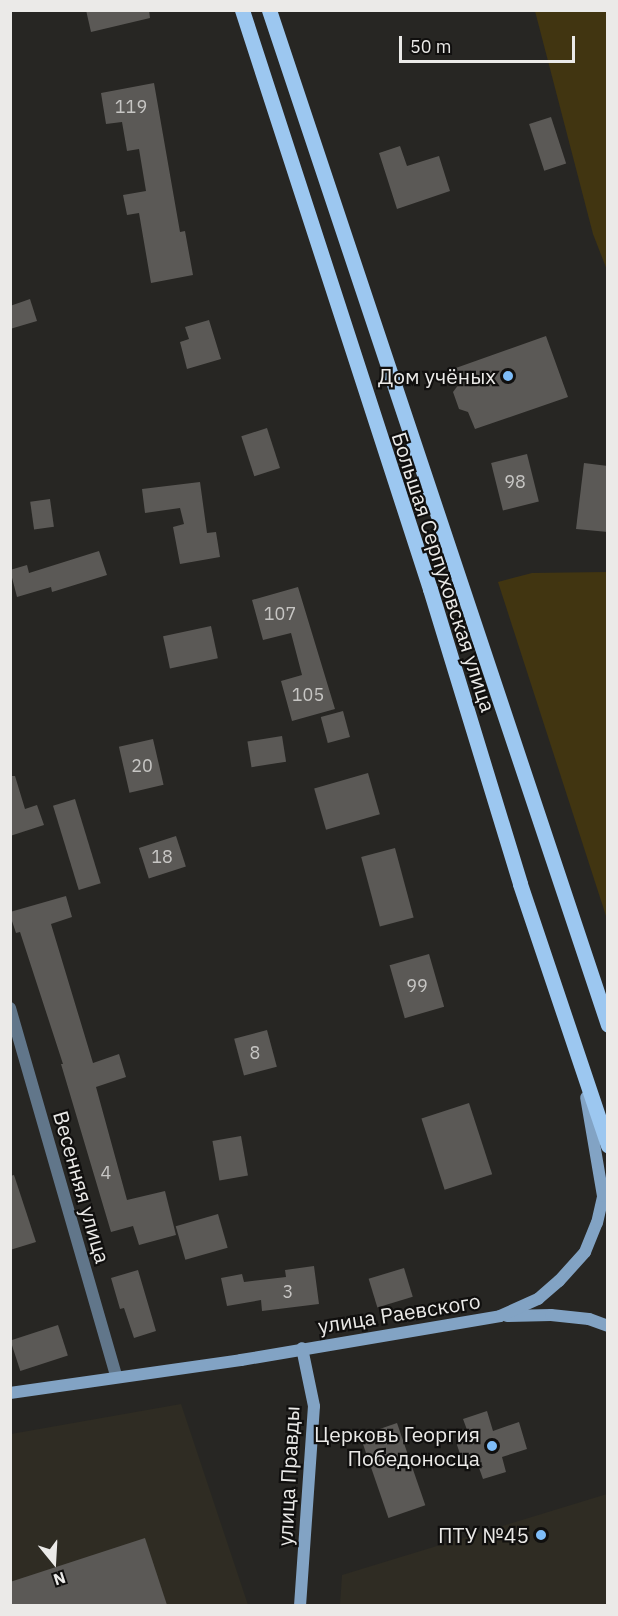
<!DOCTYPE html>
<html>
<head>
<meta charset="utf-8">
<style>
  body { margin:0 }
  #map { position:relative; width:618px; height:1616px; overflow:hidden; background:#272623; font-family:"IBM Plex Sans",sans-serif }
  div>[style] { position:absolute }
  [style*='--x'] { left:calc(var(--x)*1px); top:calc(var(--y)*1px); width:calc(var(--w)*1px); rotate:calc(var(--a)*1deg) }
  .built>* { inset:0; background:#2f2c23 }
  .green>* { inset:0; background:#413511 }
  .building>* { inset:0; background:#5b5956; transform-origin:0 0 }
  .street>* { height:12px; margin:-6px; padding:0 6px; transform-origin:6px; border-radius:6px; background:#61768a }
  .secondary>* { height:12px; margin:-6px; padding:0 6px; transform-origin:6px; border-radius:6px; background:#82a3c4 }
  .primary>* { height:15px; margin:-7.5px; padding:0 7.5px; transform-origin:7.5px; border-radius:7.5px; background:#9cc7f0 }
  .dots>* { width:16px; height:16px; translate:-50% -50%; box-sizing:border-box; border:3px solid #100f0e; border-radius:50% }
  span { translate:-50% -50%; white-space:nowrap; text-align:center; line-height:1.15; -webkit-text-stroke:4.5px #100f0e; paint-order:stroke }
  .number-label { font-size:18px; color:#c7c6c4 }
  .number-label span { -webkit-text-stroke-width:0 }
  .poi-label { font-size:21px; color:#ebeae8 }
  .right { translate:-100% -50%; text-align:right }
  .street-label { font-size:21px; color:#ebeae8 }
  .frame { position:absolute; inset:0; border:12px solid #ebeae8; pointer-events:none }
  .north { position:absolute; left:24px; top:1532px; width:60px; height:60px; -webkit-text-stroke:4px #100f0e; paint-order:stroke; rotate:162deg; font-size:16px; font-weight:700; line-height:24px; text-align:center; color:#ebeae8 }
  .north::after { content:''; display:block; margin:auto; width:21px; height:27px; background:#ebeae8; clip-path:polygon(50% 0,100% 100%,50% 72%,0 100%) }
  .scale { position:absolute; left:399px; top:36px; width:176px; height:27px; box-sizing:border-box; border:3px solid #ebeae8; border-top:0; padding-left:8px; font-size:18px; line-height:21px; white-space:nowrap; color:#ebeae8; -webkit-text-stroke:4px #100f0e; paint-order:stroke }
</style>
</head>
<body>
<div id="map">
  <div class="built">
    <i style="clip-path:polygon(181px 1404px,248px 1605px,11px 1606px,11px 1434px)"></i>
    <i style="clip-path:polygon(607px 1494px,607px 1605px,340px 1605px,342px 1575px)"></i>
  </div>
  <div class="green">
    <i style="clip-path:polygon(535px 11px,607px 11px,607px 270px,593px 234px)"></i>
    <i style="clip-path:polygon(607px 572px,608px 572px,607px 919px,498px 582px,532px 573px)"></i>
  </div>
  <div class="building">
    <i style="clip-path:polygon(86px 10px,149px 10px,150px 18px,91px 32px)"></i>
    <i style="clip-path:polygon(154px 83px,180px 232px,185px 231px,193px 275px,151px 283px,139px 213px,127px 215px,123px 195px,146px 191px,139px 149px,127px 151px,122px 122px,106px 124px,101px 93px)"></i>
    <i style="left:551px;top:117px;width:49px;height:23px;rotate:72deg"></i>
    <i style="clip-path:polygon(400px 146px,407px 166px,439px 156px,450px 191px,397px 209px,379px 153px)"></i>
    <i style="clip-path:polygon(30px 299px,37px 321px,10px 329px,10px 306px)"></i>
    <i style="clip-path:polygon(209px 320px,221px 359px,187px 369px,180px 342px,189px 339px,185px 327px)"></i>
    <i style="clip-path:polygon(546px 336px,568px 397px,475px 429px,468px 412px,459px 409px,453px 392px,459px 384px,453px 369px)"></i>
    <i style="left:267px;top:428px;width:42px;height:27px;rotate:72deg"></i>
    <i style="left:527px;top:454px;width:49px;height:37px;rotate:76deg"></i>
    <i style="clip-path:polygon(584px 463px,608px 466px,608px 532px,576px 529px)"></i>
    <i style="clip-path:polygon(200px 482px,207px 533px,216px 532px,220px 557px,180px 564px,173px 527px,184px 524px,180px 508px,145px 513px,142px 489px)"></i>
    <i style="left:50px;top:499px;width:28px;height:20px;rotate:82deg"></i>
    <i style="clip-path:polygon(99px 551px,107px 575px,52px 592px,51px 587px,17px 597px,10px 570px,27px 565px,29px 573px)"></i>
    <i style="clip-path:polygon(298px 587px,335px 709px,292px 721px,281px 681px,302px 675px,291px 633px,263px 640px,252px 600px)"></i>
    <i style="left:211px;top:626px;width:33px;height:49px;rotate:78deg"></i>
    <i style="left:343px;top:711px;width:27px;height:23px;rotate:75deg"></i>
    <i style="left:282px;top:736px;width:26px;height:35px;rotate:81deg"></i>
    <i style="left:153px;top:739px;width:47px;height:35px;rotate:77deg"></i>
    <i style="left:368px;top:773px;width:43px;height:56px;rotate:74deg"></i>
    <i style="clip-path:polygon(10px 776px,15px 776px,25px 809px,37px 805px,44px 825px,10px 836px)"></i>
    <i style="left:75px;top:799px;width:88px;height:23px;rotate:73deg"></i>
    <i style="left:176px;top:836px;width:32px;height:39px;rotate:72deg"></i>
    <i style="left:395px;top:848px;width:72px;height:35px;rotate:75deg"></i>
    <i style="clip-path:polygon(66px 896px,72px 917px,51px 924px,93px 1063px,119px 1054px,126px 1077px,96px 1087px,127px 1200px,165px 1191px,176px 1235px,139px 1245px,133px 1226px,111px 1232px,61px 1064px,63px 1064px,20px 932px,16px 933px,10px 915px,10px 912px)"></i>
    <i style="left:429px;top:954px;width:55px;height:41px;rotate:74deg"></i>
    <i style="left:267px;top:1030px;width:38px;height:34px;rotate:75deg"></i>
    <i style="left:469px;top:1103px;width:75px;height:50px;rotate:72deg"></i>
    <i style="left:241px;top:1136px;width:40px;height:29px;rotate:80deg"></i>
    <i style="clip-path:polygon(14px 1175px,36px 1242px,10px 1250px,10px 1176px)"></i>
    <i style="left:218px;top:1214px;width:35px;height:44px;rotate:74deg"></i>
    <i style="clip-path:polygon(314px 1266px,319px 1304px,262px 1311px,261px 1300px,227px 1306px,221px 1278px,242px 1274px,244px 1282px,286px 1277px,285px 1270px)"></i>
    <i style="left:404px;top:1268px;width:30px;height:37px;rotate:73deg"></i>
    <i style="clip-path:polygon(138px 1270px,156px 1331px,134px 1338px,124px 1308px,120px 1309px,111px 1278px)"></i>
    <i style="left:58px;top:1325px;width:32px;height:50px;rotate:72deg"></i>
    <i style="clip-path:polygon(487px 1411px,493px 1431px,519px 1422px,527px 1449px,502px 1457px,506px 1472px,483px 1479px,478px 1465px,465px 1469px,456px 1442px,470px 1438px,463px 1419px)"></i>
    <i style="left:397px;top:1423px;width:87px;height:39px;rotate:71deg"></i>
    <i style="clip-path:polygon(145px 1538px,167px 1605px,10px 1605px,10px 1582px)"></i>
  </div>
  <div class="street">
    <i style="--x:10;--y:1008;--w:383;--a:73.9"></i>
  </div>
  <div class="secondary">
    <i style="--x:507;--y:1316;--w:44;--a:-1.3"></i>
    <i style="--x:551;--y:1315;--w:38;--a:6"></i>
    <i style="--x:589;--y:1319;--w:20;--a:20"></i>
    <i style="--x:10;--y:1393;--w:233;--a:-8.1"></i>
    <i style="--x:241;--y:1360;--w:263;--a:-9.6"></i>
    <i style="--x:500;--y:1316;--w:42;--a:-24.1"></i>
    <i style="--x:538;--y:1299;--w:28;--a:-41"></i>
    <i style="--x:559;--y:1281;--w:39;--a:-48"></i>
    <i style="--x:585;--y:1252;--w:31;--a:-68"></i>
    <i style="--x:597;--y:1223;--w:28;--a:-77"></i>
    <i style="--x:603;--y:1196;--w:100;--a:-99.7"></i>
    <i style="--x:300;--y:1606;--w:200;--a:-86"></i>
    <i style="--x:314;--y:1406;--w:59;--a:-101.7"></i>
  </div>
  <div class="primary">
    <i style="--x:242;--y:10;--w:609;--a:72.01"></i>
    <i style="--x:430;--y:589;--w:308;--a:73"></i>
    <i style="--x:520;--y:884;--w:276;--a:71.4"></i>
    <i style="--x:269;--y:10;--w:1070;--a:71.53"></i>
  </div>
  <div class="dots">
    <i style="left:508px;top:376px;background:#7ebdf9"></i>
    <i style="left:492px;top:1446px;background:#7ebdf9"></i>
    <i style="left:541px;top:1535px;background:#7ebdf9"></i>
  </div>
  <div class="number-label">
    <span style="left:131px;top:107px">119</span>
    <span style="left:515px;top:482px">98</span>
    <span style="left:280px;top:614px">107</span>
    <span style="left:308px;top:695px">105</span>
    <span style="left:142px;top:766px">20</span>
    <span style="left:162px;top:857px">18</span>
    <span style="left:417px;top:986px">99</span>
    <span style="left:255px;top:1053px">8</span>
    <span style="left:106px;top:1173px">4</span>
    <span style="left:288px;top:1292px">3</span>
  </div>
  <div class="poi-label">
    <span class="right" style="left:496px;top:376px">Дом учёных</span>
    <span class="right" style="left:480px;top:1446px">Церковь Георгия<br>Победоносца</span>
    <span class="right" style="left:529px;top:1535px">ПТУ №45</span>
  </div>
  <div class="street-label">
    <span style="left:444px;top:572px;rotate:72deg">Большая Серпуховская улица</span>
    <span style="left:82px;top:1187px;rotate:74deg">Весенняя улица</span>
    <span style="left:399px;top:1313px;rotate:-9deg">улица Раевского</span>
    <span style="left:288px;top:1476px;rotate:-87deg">улица Правды</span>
  </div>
  <div class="frame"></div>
  <div class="north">N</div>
  <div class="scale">50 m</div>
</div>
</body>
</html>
